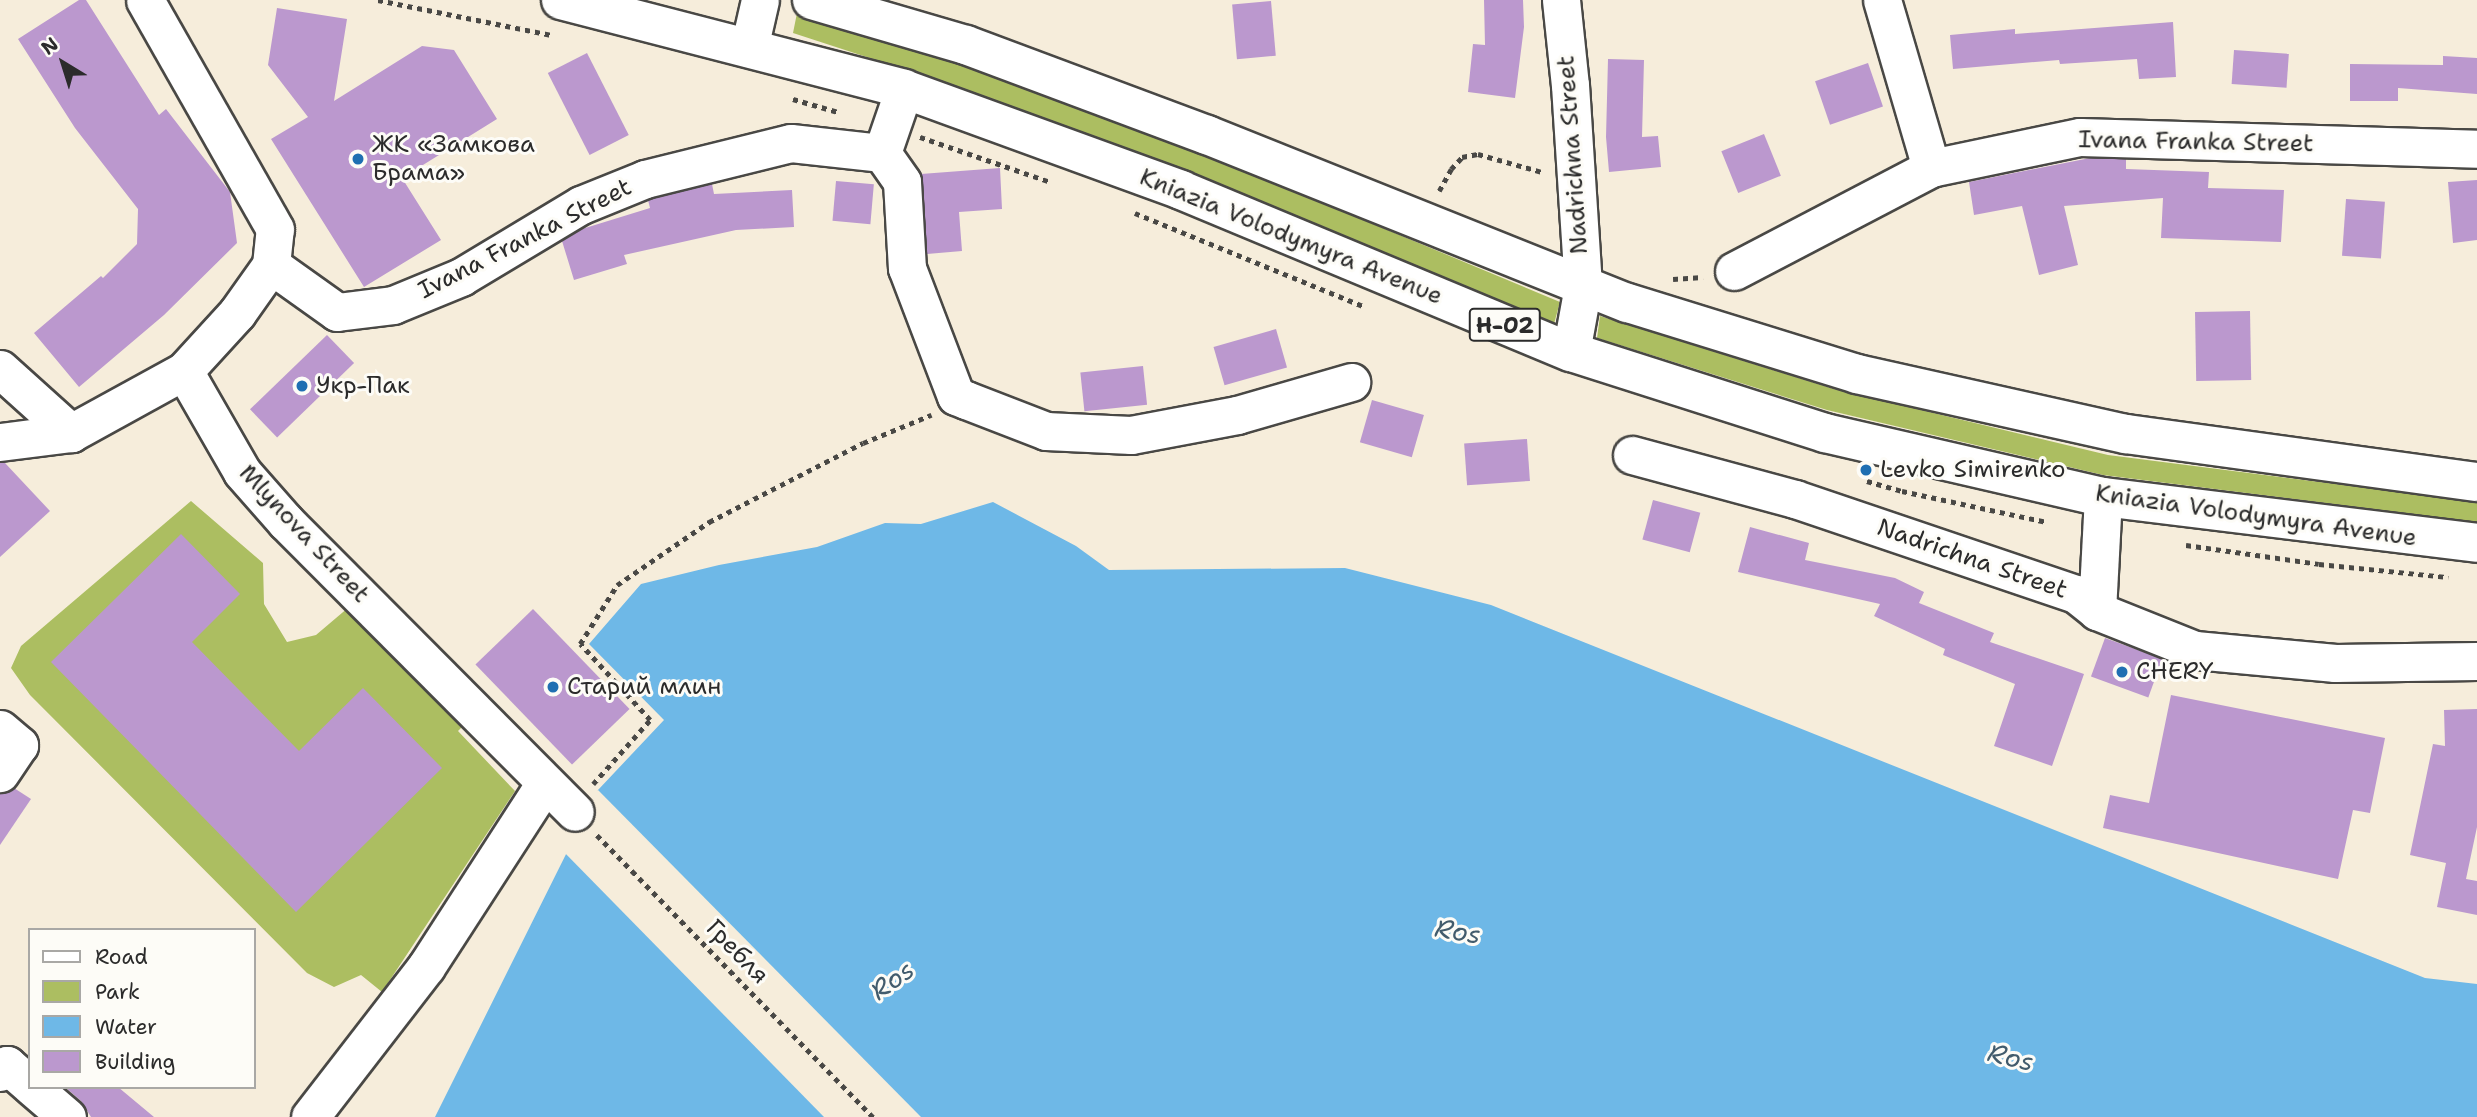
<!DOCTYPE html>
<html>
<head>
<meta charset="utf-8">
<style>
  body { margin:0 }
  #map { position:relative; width:2477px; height:1117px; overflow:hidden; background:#f6eddb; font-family:"Shantell Sans",sans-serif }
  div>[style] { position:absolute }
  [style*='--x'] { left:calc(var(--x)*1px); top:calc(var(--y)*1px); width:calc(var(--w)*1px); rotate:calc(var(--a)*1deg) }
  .green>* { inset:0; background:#acbe61 }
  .water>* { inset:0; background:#6eb8e7 }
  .pier>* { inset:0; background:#f6eddb }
  .building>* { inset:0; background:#bb98ce; transform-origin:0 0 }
  .path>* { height:4.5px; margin-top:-2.25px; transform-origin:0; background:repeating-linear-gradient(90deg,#494845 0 5px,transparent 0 10px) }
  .roads { filter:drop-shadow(2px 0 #494845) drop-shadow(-2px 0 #494845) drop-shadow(0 2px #494845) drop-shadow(0 -2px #494845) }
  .minor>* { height:37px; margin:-18.5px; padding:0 18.5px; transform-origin:18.5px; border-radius:18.5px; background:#fff }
  .major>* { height:38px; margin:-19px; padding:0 19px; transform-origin:19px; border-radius:19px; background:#fff }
  .dots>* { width:19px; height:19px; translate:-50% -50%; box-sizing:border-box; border:4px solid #fdfcf7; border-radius:50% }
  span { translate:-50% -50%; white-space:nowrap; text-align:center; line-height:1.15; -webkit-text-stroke:6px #fdfcf7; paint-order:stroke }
  .shield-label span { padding:2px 5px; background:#fdfcf7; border:2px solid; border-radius:5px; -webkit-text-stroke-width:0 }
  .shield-label { font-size:23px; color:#2b2b2b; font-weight:700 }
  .street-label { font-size:24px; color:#2b2b2b }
  .poi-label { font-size:24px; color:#2b2b2b }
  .left { translate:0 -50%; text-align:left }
  .water-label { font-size:26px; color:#425c6d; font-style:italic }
  .legend { position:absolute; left:28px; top:928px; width:228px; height:161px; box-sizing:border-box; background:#fdfcf7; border:2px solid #a9a8a5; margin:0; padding:9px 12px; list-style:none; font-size:21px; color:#2b2b2b }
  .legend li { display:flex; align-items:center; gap:14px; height:35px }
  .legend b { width:35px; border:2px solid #a9a8a5 }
  .north { position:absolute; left:28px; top:28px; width:70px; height:70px; -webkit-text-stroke:5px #fdfcf7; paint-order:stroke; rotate:322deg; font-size:19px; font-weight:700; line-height:28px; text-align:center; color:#2b2b2b }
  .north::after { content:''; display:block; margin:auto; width:24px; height:32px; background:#2b2b2b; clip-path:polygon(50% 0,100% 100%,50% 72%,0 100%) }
</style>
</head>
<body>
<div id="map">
  <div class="green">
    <i style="clip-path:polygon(797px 13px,944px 59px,1184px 145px,1560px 302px,1554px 324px,1175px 167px,934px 79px,793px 33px)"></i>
    <i style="clip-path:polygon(1600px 316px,1834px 389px,2108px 455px,2477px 502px,2477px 522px,2103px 475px,1827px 410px,1597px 338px)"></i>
    <i style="clip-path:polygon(191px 501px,263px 563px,264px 604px,287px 642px,316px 635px,349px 607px,466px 723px,458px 731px,515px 791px,382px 992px,361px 975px,334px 987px,307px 973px,30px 695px,11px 668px,21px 646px)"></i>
  </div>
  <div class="water">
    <i style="clip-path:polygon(993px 502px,1076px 546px,1109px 570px,1345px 568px,1491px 605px,2425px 978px,2477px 984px,2477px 1117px,435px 1117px,598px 790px,664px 720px,589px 644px,641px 584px,719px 565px,817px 547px,885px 523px,921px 524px)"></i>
  </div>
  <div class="pier">
    <i style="clip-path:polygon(598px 790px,921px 1117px,824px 1117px,562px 850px,590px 798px)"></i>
  </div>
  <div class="building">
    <i style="clip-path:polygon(79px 0,86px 0,159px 115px,166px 109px,230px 192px,237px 243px,164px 315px,79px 387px,34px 333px,101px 276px,103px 278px,137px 244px,138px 209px,75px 128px,18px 39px)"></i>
    <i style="clip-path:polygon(1484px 0,1523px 0,1524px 27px,1515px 98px,1468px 92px,1473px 44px,1485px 45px)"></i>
    <i style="left:1271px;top:1px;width:55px;height:39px;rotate:85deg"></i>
    <i style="clip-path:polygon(277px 8px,347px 19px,334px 101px,422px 46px,454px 50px,497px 119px,402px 178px,441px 240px,364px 287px,271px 139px,308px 117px,268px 65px)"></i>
    <i style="clip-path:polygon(2173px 22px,2176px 77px,2139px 79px,2137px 59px,2060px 64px,2059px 60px,1953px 69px,1950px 35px,2015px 29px,2015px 34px)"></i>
    <i style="left:2234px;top:50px;width:55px;height:34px;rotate:4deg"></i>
    <i style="left:587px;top:53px;width:92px;height:44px;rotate:63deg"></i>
    <i style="clip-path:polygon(2443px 56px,2477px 58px,2477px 94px,2398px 88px,2398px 101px,2350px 101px,2350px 64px,2443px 65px)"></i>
    <i style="clip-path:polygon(1608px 59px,1644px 60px,1642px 137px,1658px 136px,1661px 167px,1609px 172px,1606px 137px)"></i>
    <i style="left:1868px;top:63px;width:46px;height:56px;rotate:71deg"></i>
    <i style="left:1764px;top:134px;width:45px;height:46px;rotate:68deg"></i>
    <i style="clip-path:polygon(2090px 158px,2126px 159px,2126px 169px,2209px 172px,2208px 188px,2284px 190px,2281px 242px,2161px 238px,2163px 198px,2064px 206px,2078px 265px,2039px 275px,2022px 206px,1974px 215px,1969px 182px)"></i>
    <i style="clip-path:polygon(1000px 168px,1002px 209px,959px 212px,962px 251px,927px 254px,921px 174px)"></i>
    <i style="clip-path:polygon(2477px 180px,2477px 240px,2453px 243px,2448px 182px)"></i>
    <i style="left:836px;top:181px;width:38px;height:40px;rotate:5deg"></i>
    <i style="clip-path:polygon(712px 184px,714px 194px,792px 190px,794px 227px,736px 230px,624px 255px,627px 264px,574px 280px,562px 241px,582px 229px,650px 208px,648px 200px)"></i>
    <i style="left:2346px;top:199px;width:39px;height:57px;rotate:4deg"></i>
    <i style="left:2250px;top:311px;width:69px;height:55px;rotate:89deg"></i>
    <i style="left:1276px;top:329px;width:40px;height:65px;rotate:74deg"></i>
    <i style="left:327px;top:335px;width:39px;height:107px;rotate:46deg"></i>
    <i style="left:1143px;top:366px;width:39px;height:63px;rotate:84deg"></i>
    <i style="left:1372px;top:400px;width:54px;height:44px;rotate:16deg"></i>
    <i style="left:1527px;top:439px;width:42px;height:63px;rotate:86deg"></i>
    <i style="clip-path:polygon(0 463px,5px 463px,50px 511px,0 557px)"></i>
    <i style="left:1653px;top:500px;width:49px;height:41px;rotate:15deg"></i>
    <i style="clip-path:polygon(1750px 527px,1809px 543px,1805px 560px,1895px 578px,1924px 592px,1919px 603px,1994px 633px,1990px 642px,2084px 674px,2052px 766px,1994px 746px,2015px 684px,1943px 655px,1945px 649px,1874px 616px,1880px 604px,1738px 572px)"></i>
    <i style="clip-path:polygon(181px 534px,240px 594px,192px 642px,299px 751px,363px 688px,442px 768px,296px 912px,51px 662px)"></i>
    <i style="left:533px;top:609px;width:139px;height:80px;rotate:46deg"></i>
    <i style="left:2105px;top:638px;width:61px;height:41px;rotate:20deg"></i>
    <i style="clip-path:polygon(2171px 695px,2385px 738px,2370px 813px,2353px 810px,2338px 879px,2103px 828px,2110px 795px,2149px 803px)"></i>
    <i style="clip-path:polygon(2477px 709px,2477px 827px,2466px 879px,2477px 881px,2477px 915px,2437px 907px,2446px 863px,2410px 855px,2433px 744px,2445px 746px,2444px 710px)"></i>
    <i style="clip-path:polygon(14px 788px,31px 799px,0 845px,0 794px)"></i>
    <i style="clip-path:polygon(65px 1087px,118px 1087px,154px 1117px,91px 1117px,81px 1101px)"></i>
  </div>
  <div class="path">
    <i style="--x:378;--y:0;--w:177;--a:11.4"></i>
    <i style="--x:793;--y:99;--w:47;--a:16.1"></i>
    <i style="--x:920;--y:137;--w:139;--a:19"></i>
    <i style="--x:1439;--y:191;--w:25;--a:-61"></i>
    <i style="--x:1451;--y:169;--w:16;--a:-47"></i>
    <i style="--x:1462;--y:157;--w:16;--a:-11"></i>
    <i style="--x:1478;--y:154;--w:66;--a:15.7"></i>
    <i style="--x:1135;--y:213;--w:246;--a:22.2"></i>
    <i style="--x:1673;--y:279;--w:30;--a:-4"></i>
    <i style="--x:1867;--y:481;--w:36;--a:16"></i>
    <i style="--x:1902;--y:491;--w:147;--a:12.1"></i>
    <i style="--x:2186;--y:545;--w:134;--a:8.1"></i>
    <i style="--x:2319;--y:564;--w:130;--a:5.8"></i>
    <i style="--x:593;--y:784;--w:86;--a:-48.3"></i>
    <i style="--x:650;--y:720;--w:103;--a:-132.6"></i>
    <i style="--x:580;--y:644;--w:70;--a:-57.9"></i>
    <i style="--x:617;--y:585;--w:112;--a:-34.4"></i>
    <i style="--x:709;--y:522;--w:173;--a:-27.2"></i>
    <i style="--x:863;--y:443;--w:74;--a:-22.4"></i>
    <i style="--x:597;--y:835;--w:395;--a:45.6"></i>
  </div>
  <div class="roads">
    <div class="minor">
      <i style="--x:1561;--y:0;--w:85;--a:84"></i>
      <i style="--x:1570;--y:85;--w:201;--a:86.3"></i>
      <i style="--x:1583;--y:286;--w:67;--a:100.3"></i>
      <i style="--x:1882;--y:0;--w:175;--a:73.7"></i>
      <i style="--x:749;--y:48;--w:49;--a:-77.1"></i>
      <i style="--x:882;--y:153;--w:68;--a:-71"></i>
      <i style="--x:271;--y:265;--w:81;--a:35.5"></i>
      <i style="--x:337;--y:312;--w:56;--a:-7.1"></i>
      <i style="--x:393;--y:305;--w:74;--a:-22.4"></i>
      <i style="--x:461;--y:277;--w:140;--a:-31"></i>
      <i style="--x:581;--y:205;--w:69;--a:-22.1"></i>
      <i style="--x:645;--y:179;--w:150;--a:-13.9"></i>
      <i style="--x:791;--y:143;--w:92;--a:6.3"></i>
      <i style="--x:882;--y:153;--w:35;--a:55"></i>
      <i style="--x:902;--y:182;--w:86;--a:86.7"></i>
      <i style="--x:907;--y:268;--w:137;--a:69.1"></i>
      <i style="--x:956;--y:396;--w:11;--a:22"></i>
      <i style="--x:966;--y:400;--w:86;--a:21.2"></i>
      <i style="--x:1046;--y:431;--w:85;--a:2.7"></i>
      <i style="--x:1131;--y:435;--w:108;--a:-10.7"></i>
      <i style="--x:1237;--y:415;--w:119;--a:-16.1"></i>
      <i style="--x:1734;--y:271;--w:222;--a:-27.6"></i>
      <i style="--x:1931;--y:168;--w:152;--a:-11.8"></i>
      <i style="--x:2080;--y:137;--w:397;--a:1.7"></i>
      <i style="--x:0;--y:369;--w:96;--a:42"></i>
      <i style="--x:184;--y:371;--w:116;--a:60.1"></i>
      <i style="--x:242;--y:472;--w:67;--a:48.7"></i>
      <i style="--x:286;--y:522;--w:409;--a:45.1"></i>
      <i style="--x:0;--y:442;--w:72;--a:-7.2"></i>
      <i style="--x:71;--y:433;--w:129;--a:-28.8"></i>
      <i style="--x:184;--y:371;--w:79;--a:-47.6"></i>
      <i style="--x:237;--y:313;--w:59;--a:-54.7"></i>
      <i style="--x:271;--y:265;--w:36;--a:-84"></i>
      <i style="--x:275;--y:229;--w:263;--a:-119.6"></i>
      <i style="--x:1632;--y:455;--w:169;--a:15.1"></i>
      <i style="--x:1795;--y:499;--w:297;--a:18.7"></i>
      <i style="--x:2076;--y:594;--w:27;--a:39"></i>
      <i style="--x:2097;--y:611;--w:105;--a:21.7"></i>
      <i style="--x:2195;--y:650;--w:141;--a:5.3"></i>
      <i style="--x:2335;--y:663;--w:142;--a:-0.8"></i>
      <i style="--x:2097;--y:611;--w:114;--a:-87"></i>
      <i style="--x:0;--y:729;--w:25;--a:40"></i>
      <i style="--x:19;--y:745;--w:34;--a:124"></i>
      <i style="--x:0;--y:1072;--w:10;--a:-45"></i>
      <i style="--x:7;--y:1065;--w:30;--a:41"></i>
      <i style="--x:32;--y:1087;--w:46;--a:40.6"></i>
      <i style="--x:310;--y:1117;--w:190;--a:-52.3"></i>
      <i style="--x:426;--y:967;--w:219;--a:-57.1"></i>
    </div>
    <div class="major">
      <i style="--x:561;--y:0;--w:354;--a:14.5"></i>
      <i style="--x:904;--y:89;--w:295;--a:20"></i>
      <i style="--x:1181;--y:190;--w:422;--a:22.6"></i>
      <i style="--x:1571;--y:352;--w:267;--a:17.7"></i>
      <i style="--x:1825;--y:433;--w:285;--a:13"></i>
      <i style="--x:2103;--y:497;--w:377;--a:7"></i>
      <i style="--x:812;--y:0;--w:160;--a:16.3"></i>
      <i style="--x:966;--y:45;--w:257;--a:20.5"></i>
      <i style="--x:1207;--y:135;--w:453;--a:21.8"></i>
      <i style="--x:1628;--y:303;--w:240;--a:17.2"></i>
      <i style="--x:1857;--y:374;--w:276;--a:12.6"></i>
      <i style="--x:2126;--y:434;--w:354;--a:7.8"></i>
    </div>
  </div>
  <div class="dots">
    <i style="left:358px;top:159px;background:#1f6fb2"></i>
    <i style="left:302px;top:386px;background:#1f6fb2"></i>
    <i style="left:1866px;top:470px;background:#1f6fb2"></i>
    <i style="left:2122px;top:672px;background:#1f6fb2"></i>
    <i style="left:553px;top:687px;background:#1f6fb2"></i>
  </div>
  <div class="shield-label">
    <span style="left:1505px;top:325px">Н-02</span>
  </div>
  <div class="street-label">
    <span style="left:2196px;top:142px;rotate:1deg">Ivana Franka Street</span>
    <span style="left:1573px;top:155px;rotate:-94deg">Nadrichna Street</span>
    <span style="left:1291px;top:237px;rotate:22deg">Kniazia Volodymyra Avenue</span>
    <span style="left:525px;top:239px;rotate:-27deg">Ivana Franka Street</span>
    <span style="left:2256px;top:516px;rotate:8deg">Kniazia Volodymyra Avenue</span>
    <span style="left:304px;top:534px;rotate:47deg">Mlynova Street</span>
    <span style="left:1972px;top:559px;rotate:19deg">Nadrichna Street</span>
    <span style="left:737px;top:952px;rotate:46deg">Гребля</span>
  </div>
  <div class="poi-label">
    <span class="left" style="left:372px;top:159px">ЖК «Замкова<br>Брама»</span>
    <span class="left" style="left:316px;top:386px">Укр-Пак</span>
    <span class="left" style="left:1880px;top:470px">Levko Simirenko</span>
    <span class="left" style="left:2136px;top:672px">CHERY</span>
    <span class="left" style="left:567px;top:687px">Старий млин</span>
  </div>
  <div class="water-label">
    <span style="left:1458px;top:931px;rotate:10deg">Ros</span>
    <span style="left:892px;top:980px;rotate:-36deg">Ros</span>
    <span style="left:2011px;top:1057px;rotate:14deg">Ros</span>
  </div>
  <ul class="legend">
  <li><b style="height:9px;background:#fff"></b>Road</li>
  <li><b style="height:19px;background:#acbe61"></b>Park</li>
  <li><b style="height:19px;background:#6eb8e7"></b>Water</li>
  <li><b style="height:19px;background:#bb98ce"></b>Building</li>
  </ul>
  <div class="north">N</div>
</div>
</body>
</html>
